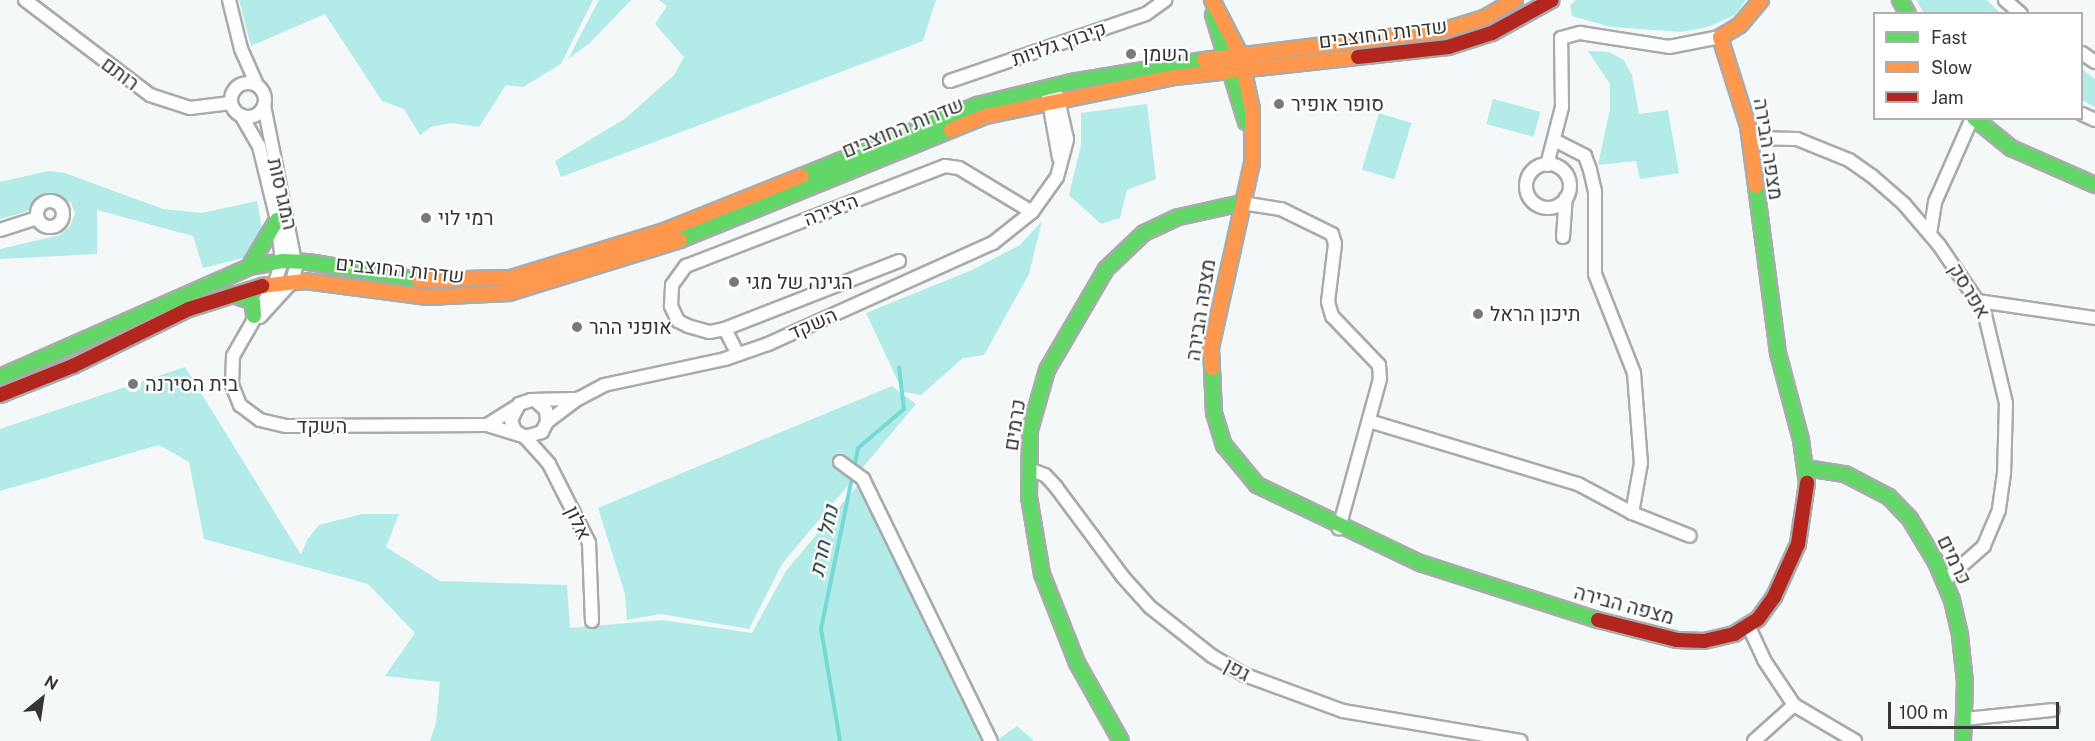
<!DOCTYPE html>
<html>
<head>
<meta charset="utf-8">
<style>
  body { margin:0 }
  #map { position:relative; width:2095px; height:741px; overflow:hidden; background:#f4f8f8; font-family:"Public Sans",Heebo,sans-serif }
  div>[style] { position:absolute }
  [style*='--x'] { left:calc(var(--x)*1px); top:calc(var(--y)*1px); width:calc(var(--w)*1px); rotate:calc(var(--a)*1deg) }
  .green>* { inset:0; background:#b2ebe8; transform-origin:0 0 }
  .stream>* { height:4px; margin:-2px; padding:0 2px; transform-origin:2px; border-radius:2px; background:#77d9d4 }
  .roads { filter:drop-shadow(2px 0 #a9abab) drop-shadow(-2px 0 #a9abab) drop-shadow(0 2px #a9abab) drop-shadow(0 -2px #a9abab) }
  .street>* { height:12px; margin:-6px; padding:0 6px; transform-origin:6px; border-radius:6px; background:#fdfefe }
  .street>.ring { margin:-6px; padding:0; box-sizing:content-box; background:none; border:12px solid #fdfefe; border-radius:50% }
  .fast>* { height:14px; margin:-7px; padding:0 7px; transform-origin:7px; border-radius:7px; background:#63d668 }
  .slow>* { height:14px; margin:-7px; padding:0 7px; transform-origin:7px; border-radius:7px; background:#ff974d }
  .jam>* { height:14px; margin:-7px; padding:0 7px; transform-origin:7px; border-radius:7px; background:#b3261e }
  .dots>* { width:16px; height:16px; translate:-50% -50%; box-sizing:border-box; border:3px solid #fff; border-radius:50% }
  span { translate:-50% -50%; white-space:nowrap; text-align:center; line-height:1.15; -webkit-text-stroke:4.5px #fff; paint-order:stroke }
  .street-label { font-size:20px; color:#343636 }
  .poi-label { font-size:20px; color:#343636 }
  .left { translate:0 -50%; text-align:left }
  .water-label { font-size:21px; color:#1b3230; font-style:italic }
  .legend { position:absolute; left:1873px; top:12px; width:210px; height:108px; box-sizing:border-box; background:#fff; border:2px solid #aeafaf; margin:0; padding:8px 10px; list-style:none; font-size:18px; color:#343636 }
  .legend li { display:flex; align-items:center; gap:12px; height:30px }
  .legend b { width:30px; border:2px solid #aeafaf }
  .north { position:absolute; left:12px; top:669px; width:60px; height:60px; -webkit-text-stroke:4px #fff; paint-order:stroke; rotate:30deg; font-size:16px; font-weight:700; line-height:24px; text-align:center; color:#343636 }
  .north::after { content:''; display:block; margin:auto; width:21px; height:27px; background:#343636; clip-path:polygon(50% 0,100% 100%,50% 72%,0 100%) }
  .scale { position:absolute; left:1888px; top:702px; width:171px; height:27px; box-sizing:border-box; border:3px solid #343636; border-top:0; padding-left:8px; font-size:18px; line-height:21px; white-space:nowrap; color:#343636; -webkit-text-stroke:4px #fff; paint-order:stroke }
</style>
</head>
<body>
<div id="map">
  <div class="green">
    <i style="clip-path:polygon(239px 0,593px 0,561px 64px,523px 87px,506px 85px,479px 127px,451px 123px,431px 127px,420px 135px,404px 109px,382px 101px,325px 14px,251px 46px)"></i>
    <i style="clip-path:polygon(599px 0,631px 0,590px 43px,568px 59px)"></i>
    <i style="clip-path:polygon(659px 0,936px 0,923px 41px,561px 177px,555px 161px,626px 118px,674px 75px,684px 57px,655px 24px,667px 6px)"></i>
    <i style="clip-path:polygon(1576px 0,1746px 0,1735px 15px,1708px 27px,1681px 32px,1611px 27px,1572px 16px,1570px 5px)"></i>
    <i style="clip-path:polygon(1916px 0,1987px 0,2000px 13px,1924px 13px)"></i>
    <i style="clip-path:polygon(1588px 51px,1609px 52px,1624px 60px,1632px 75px,1639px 114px,1668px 110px,1679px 173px,1640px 179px,1636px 161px,1598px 165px,1610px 109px,1610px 84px)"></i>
    <i style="clip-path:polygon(2082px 69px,2095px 79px,2095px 107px,2082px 100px)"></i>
    <i style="left:1493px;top:99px;width:49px;height:26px;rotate:15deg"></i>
    <i style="clip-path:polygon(1147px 104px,1156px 179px,1127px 190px,1120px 218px,1101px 224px,1069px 195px,1081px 145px,1081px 113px)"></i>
    <i style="left:1379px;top:113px;width:34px;height:59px;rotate:17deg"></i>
    <i style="clip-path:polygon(48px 171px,65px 173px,163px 209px,202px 213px,257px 201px,263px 233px,247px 257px,203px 268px,193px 236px,97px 210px,97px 254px,0 259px,0 249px,60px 235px,70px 226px,75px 213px,71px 203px,61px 197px,47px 196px,33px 202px,28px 211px,0 219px,0 182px)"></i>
    <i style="clip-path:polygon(1042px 221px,1029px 274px,984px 355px,963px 358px,921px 395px,903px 392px,866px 313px,972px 270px,1020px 245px)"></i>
    <i style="clip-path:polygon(185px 367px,301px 555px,307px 540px,319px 525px,362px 514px,399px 514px,386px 547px,440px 581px,567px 585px,570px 628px,662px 620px,752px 633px,786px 571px,862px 480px,994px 741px,430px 741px,436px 723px,440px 682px,385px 676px,415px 633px,368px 584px,204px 539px,189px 462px,159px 445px,0 491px,0 429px)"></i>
    <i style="clip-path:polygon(892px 386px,916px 404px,782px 564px,749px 629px,661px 614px,627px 620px,625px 594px,598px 508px)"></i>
    <i style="clip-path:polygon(1017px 726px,1034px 741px,996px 741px)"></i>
  </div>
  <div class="stream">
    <i style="--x:840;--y:741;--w:114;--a:-99.6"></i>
    <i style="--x:821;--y:629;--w:185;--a:-78.4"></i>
    <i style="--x:858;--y:448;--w:60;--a:-40.3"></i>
    <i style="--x:904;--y:409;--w:42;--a:-96.8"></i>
  </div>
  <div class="roads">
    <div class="street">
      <i style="--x:25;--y:0;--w:157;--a:37.2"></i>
      <i style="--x:150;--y:95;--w:42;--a:18"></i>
      <i style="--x:190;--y:108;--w:41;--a:-7"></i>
      <i style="--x:229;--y:0;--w:50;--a:76.2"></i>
      <i style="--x:241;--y:49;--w:39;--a:66"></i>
      <i style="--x:2005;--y:0;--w:21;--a:41"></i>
      <i style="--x:2082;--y:53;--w:16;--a:35"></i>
      <i style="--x:950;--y:81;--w:207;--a:-18.9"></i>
      <i style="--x:1146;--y:14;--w:24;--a:-36"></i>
      <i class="ring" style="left:231px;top:83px;width:22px;height:22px"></i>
      <i style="--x:1048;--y:96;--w:63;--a:79.9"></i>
      <i style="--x:2082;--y:114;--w:14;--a:25"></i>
      <i style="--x:241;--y:115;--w:36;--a:60"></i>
      <i style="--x:259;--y:146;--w:76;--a:76.3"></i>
      <i style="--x:277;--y:220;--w:41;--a:83"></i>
      <i style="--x:282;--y:261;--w:23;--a:108"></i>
      <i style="--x:275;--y:283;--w:84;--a:119.9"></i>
      <i style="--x:233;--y:356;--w:29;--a:92"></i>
      <i style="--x:232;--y:385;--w:22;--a:68"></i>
      <i style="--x:240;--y:405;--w:25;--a:37"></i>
      <i style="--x:260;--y:420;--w:27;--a:13"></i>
      <i style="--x:286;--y:426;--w:201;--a:-0.3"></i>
      <i style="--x:487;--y:425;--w:32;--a:-32"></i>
      <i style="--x:1750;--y:138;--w:47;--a:1.2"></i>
      <i style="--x:1797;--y:139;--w:56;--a:22"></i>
      <i style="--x:1849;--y:160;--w:28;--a:35"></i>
      <i style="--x:1872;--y:176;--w:43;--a:41.2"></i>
      <i style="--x:1904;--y:204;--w:54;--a:49.5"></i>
      <i style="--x:1939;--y:245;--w:80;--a:55.7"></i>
      <i style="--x:1984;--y:311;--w:95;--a:76.6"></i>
      <i style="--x:2006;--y:403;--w:70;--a:91.6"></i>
      <i style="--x:2004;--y:473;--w:37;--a:98"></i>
      <i style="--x:1999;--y:510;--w:39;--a:113"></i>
      <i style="--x:1984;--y:546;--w:53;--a:138.8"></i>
      <i style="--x:1554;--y:140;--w:35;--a:27"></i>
      <i style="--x:1585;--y:156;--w:15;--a:70"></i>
      <i style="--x:1590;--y:170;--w:23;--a:77"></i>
      <i style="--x:1595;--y:192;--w:82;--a:90"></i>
      <i style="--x:1595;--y:274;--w:106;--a:68.5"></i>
      <i style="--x:1634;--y:373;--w:90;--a:85.6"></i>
      <i style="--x:1641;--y:463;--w:51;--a:100.2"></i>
      <i class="ring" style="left:1526px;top:164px;width:32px;height:32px"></i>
      <i style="--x:1547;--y:165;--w:60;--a:-75.5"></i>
      <i style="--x:1562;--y:107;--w:69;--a:-90.8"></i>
      <i style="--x:1561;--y:38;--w:20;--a:-15"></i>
      <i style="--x:1580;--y:33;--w:90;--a:8.9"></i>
      <i style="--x:1669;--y:47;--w:52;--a:-11.1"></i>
      <i class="ring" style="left:37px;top:201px;width:14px;height:14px"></i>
      <i style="--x:1242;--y:203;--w:39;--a:9"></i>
      <i style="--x:1281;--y:209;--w:57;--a:26.1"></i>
      <i style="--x:1332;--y:234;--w:10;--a:73"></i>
      <i style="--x:1335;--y:244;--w:58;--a:96.9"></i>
      <i style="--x:1328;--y:302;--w:15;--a:74"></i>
      <i style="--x:1332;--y:316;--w:68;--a:46.2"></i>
      <i style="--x:1379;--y:365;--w:14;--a:86"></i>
      <i style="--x:1380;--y:379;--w:155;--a:105.4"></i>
      <i style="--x:0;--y:230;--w:39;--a:-18"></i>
      <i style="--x:1930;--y:234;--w:32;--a:-81"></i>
      <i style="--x:1935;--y:202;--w:92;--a:-66.2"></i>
      <i style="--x:1563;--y:237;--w:39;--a:-86"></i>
      <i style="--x:899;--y:261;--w:187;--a:158.7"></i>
      <i style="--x:725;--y:329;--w:16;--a:169"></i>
      <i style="--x:709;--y:332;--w:22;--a:-164"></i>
      <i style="--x:688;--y:326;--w:11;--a:-153"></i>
      <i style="--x:678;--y:321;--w:17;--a:-115"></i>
      <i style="--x:671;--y:306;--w:21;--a:-87"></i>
      <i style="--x:672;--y:285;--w:24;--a:-54"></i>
      <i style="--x:686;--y:266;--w:278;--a:-21.1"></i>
      <i style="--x:945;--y:166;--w:14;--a:8"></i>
      <i style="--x:959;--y:168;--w:85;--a:31.1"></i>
      <i style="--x:1978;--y:301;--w:118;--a:8.3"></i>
      <i style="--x:260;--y:317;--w:47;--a:-47.6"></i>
      <i style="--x:292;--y:282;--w:16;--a:-75"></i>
      <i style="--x:296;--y:267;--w:165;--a:-101.2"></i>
      <i style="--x:725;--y:329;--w:28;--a:63"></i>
      <i style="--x:537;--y:402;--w:12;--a:42"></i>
      <i style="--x:546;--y:410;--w:12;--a:85"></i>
      <i style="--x:547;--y:422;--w:11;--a:117"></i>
      <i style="--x:542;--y:432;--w:18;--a:164"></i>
      <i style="--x:525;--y:437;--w:12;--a:-149"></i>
      <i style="--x:515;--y:431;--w:12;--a:-110"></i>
      <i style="--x:511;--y:420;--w:18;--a:-63"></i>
      <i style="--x:519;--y:404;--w:13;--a:-18"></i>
      <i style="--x:531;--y:400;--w:44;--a:-1.3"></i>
      <i style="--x:1369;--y:421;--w:218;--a:16.8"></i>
      <i style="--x:1578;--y:484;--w:61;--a:28.2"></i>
      <i style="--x:1632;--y:513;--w:62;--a:21.6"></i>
      <i style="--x:547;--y:422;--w:39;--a:-37"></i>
      <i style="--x:578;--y:399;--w:30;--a:-28"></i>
      <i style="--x:604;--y:385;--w:124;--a:-12.1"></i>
      <i style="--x:725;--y:359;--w:46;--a:-19.2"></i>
      <i style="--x:768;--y:344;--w:247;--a:-24.2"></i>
      <i style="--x:993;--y:243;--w:50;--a:-38.5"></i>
      <i style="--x:1032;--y:212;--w:43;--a:-54.5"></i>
      <i style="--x:1057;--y:177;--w:39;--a:-75"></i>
      <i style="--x:1067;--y:139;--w:45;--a:-102.8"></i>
      <i style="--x:487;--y:425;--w:34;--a:17"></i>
      <i style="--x:525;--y:437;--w:36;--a:48"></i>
      <i style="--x:549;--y:464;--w:89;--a:63.1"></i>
      <i style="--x:589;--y:543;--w:78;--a:87.8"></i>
      <i style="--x:840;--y:462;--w:29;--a:36"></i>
      <i style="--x:863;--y:479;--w:292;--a:64"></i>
      <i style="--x:1029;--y:469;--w:17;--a:21"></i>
      <i style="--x:1045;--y:475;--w:16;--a:47"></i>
      <i style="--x:1056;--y:487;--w:112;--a:53.3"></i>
      <i style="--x:1123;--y:577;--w:40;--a:48"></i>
      <i style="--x:1150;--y:607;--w:79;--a:38.3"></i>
      <i style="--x:1212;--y:656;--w:38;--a:30"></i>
      <i style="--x:1245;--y:675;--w:104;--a:20.2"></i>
      <i style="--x:1343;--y:711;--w:180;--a:9.6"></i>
      <i style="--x:1748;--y:625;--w:38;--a:65"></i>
      <i style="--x:1764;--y:660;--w:54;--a:56.3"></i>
      <i style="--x:1794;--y:705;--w:71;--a:30.5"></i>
      <i style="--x:1964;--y:719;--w:89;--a:-5.8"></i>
      <i style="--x:1754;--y:741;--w:54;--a:-42"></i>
    </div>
    <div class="fast">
      <i style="--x:1900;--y:0;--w:16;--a:60"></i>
      <i style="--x:1213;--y:15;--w:112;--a:72.9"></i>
      <i style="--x:1974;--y:118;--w:48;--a:39"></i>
      <i style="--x:2011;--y:148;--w:92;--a:23.8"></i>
      <i style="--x:802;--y:176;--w:189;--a:-22.1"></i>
      <i style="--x:977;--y:105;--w:97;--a:-13.7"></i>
      <i style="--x:1071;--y:82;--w:135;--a:-9.4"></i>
      <i style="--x:1756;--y:186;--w:168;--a:82.5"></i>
      <i style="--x:1778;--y:353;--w:90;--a:75.2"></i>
      <i style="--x:1801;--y:440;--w:43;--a:82.1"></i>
      <i style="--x:680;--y:240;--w:292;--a:-22.1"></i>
      <i style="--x:249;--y:267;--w:55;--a:-59.2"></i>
      <i style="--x:230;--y:294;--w:24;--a:19"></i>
      <i style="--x:253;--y:302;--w:14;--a:86"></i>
      <i style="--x:1212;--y:368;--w:45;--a:87.5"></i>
      <i style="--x:1214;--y:413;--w:34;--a:73"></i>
      <i style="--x:1224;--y:445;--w:52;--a:50.5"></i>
      <i style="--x:1257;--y:485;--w:181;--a:25.6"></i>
      <i style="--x:1420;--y:563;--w:187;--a:17.8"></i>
      <i style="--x:0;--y:377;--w:272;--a:-23.8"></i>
      <i style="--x:249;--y:267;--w:34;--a:-10"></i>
      <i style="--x:282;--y:261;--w:26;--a:2"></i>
      <i style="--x:308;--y:262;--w:112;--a:9.2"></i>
      <i style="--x:1806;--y:468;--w:39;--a:9"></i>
      <i style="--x:1845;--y:474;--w:50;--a:27.6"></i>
      <i style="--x:1889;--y:497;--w:30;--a:46"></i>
      <i style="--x:1910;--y:519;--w:50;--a:58.8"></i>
      <i style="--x:1936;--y:562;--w:41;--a:67.2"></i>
      <i style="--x:1952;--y:600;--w:37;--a:77"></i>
      <i style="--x:1960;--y:636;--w:46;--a:83.8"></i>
      <i style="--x:1965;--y:682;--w:59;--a:91.9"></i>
      <i style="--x:1121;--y:741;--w:90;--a:-119.4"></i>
      <i style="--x:1077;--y:663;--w:96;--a:-111.5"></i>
      <i style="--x:1042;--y:574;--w:78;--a:-99.6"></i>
      <i style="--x:1029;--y:497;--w:67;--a:-89.1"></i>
      <i style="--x:1030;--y:430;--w:62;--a:-74.2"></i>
      <i style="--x:1047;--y:370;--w:117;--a:-59.7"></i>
      <i style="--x:1106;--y:269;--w:52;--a:-43.5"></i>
      <i style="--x:1144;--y:233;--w:38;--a:-25"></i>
      <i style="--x:1179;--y:217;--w:65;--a:-12.5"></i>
    </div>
    <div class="slow">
      <i style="--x:1204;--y:60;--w:243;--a:-7.1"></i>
      <i style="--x:1445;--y:30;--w:41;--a:-17.1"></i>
      <i style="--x:1484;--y:18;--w:36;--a:-30"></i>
      <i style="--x:951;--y:130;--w:38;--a:-22"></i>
      <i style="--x:986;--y:116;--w:193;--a:-11.7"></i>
      <i style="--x:1175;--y:77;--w:184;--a:-6.2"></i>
      <i style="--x:1756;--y:186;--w:61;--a:-97.6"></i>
      <i style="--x:1748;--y:126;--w:93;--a:-107.5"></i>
      <i style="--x:1720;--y:37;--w:23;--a:-31"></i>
      <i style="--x:1740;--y:25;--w:33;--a:-50"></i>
      <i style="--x:419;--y:280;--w:92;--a:-1.2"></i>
      <i style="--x:511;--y:278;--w:163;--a:-17.1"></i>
      <i style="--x:667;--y:230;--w:145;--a:-21.8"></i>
      <i style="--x:262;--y:286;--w:43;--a:-6.6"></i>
      <i style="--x:305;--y:281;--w:124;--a:7.4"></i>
      <i style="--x:428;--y:297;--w:81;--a:-2.8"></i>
      <i style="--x:509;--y:293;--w:179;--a:-17.2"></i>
      <i style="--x:1212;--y:368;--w:20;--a:-93"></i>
      <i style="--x:1211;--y:348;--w:189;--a:-77.5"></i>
      <i style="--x:1252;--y:163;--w:54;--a:-90"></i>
      <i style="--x:1252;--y:109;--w:56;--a:-102.3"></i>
      <i style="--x:1240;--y:54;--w:61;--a:-117.4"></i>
    </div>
    <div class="jam">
      <i style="--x:1358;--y:57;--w:91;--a:-6.3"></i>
      <i style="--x:1448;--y:47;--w:46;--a:-17.7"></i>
      <i style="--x:1492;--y:33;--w:68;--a:-28.8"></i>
      <i style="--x:0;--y:395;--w:79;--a:-21.7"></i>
      <i style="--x:73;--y:366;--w:129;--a:-26.2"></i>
      <i style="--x:189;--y:309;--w:77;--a:-17.5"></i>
      <i style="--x:1598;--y:620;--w:81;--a:14.2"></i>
      <i style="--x:1677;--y:640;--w:27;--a:2"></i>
      <i style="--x:1704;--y:641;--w:31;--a:-13"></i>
      <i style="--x:1734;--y:634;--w:28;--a:-32"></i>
      <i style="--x:1758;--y:619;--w:27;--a:-54"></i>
      <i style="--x:1774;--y:597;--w:58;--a:-65.6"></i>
      <i style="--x:1798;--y:544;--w:62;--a:-81.6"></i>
    </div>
  </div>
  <div class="dots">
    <i style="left:1131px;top:54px;background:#777a7a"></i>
    <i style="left:1279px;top:104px;background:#777a7a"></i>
    <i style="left:426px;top:218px;background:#777a7a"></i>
    <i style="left:734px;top:282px;background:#777a7a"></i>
    <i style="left:1478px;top:314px;background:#777a7a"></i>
    <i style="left:577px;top:327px;background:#777a7a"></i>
    <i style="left:133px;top:384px;background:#777a7a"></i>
  </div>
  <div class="street-label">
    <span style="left:1383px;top:34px;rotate:-7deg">שדרות החוצבים</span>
    <span style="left:1059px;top:44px;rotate:-19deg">קיבוץ גלויות</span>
    <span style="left:120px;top:74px;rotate:37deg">רותם</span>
    <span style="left:903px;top:128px;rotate:-22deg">שדרות החוצבים</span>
    <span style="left:1768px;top:149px;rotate:81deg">מצפה הבירה</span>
    <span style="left:282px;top:194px;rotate:77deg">המגרסות</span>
    <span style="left:831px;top:210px;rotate:-21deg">היצירה</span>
    <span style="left:400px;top:270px;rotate:6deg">שדרות החוצבים</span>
    <span style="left:1969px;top:291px;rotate:59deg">אפרסק</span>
    <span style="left:1201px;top:310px;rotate:-81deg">מצפה הבירה</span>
    <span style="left:813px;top:324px;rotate:-24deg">השקד</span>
    <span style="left:1015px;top:425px;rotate:-81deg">כרמים</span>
    <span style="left:322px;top:426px">השקד</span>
    <span style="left:578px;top:523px;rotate:65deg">אלון</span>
    <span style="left:1954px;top:560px;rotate:64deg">כרמים</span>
    <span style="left:1624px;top:605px;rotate:15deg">מצפה הבירה</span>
    <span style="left:1237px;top:670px;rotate:28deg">גפן</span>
  </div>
  <div class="poi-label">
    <span class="left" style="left:1143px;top:54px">השמן</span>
    <span class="left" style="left:1291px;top:104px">סופר אופיר</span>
    <span class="left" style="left:438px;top:218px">רמי לוי</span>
    <span class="left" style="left:746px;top:282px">הגינה של מגי</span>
    <span class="left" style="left:1490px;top:314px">תיכון הראל</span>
    <span class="left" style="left:589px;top:327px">אופני ההר</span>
    <span class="left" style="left:145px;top:384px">בית הסירנה</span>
  </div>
  <div class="water-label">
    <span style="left:824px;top:541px;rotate:-78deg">נחל חרת</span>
  </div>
  <ul class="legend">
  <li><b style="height:8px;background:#63d668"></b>Fast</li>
  <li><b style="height:8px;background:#ff974d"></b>Slow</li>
  <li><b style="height:8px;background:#b3261e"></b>Jam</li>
  </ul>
  <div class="north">N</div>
  <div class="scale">100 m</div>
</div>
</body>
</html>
